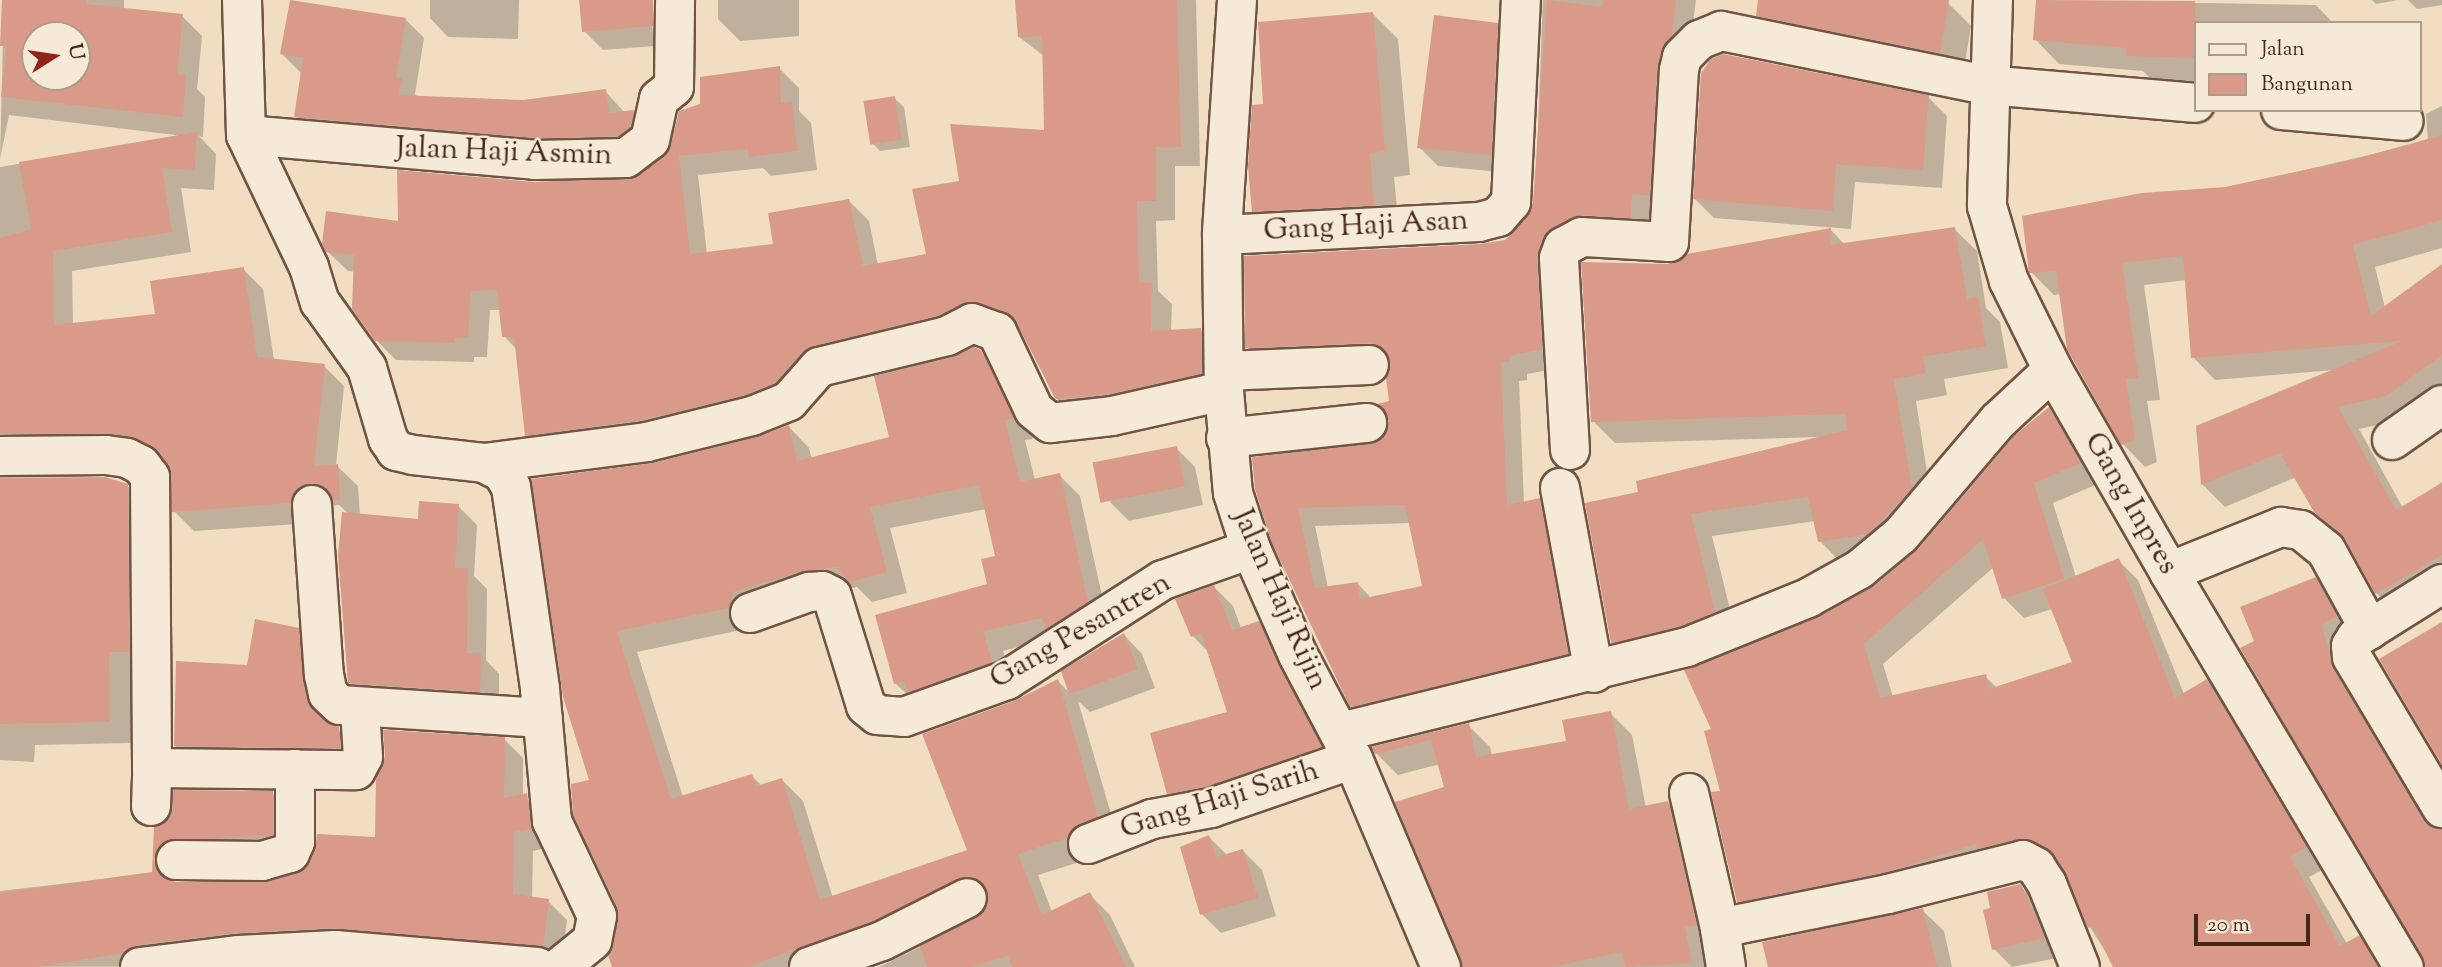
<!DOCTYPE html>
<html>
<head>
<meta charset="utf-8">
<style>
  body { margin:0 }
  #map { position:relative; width:2442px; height:967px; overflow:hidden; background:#f0ddc2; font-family:"Sorts Mill Goudy",serif }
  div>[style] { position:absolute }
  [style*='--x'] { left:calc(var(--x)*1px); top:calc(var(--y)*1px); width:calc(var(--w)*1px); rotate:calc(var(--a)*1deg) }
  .shadow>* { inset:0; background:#0003 }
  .building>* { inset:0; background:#da9a89; transform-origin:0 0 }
  .roads { filter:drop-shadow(2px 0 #705444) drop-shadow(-2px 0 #705444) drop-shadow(0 2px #705444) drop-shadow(0 -2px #705444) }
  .minor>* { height:38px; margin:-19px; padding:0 19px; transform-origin:19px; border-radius:19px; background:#f5e9d7 }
  .tertiary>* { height:38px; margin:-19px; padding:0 19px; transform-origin:19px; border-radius:19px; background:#f5e9d7 }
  span { translate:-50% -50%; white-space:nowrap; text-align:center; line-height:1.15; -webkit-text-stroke:5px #f5e9d7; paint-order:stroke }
  .street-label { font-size:30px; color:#46271a }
  .legend { position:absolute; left:2194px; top:21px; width:228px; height:91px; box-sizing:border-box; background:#f5e9d7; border:2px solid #af9b8b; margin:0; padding:9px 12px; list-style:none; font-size:21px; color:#46271a }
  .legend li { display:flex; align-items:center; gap:14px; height:35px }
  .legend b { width:35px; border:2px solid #af9b8b }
  .north { position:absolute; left:21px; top:21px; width:70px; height:70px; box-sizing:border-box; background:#f5e9d7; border:2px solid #af9b8b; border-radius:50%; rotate:78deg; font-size:19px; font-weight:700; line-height:28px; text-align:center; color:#46271a }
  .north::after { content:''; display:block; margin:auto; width:24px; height:32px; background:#8f2418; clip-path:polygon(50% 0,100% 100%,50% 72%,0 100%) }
  .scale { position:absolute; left:2194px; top:914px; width:116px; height:32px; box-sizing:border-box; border:4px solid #46271a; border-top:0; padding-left:9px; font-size:21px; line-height:24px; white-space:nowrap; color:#46271a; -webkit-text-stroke:5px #f5e9d7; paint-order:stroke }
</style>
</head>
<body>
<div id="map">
  <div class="shadow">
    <i style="clip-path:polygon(evenodd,4px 0,124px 0,124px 10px,182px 16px,202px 36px,197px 89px,205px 97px,203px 137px,199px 136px,216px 154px,214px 190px,181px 188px,191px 252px,72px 271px,73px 325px,157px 315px,243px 269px,263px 289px,274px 360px,324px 366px,344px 386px,336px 465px,358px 486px,360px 515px,420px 521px,458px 506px,477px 525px,474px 576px,487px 589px,486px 660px,499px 674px,499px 710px,369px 701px,350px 682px,350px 515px,339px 505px,319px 507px,311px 523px,194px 531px,174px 511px,170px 465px,159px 458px,0 443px,0 167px,184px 136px,9px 115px,0 159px,4px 0,35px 35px,77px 35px,77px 77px,35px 77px,35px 35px)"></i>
    <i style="clip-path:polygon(430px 0,519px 0,518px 39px,448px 37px,430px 18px)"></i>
    <i style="clip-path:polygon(581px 0,650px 0,654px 46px,603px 50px,584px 31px)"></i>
    <i style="clip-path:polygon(718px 0,799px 0,799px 36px,740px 41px,718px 19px)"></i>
    <i style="clip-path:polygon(1017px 0,1196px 0,1200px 166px,1175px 166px,1175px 220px,1156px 221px,1158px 291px,1172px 304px,1171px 332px,1201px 330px,1220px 350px,1221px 393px,1073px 415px,1053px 395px,1022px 329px,991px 320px,833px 365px,796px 402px,547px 455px,527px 435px,517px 350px,504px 336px,501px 310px,490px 310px,487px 357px,474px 357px,474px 362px,396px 360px,376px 340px,355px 272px,348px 271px,327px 251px,400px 223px,533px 184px,628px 181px,665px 158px,680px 113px,779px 68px,799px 88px,799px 111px,811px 123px,817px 170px,771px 176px,763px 168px,698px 175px,707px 254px,775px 245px,849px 201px,869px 221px,878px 265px,928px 255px,961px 183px,1046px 132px,1044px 56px,1019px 37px)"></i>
    <i style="clip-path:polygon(evenodd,1543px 0,1696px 0,1668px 214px,1650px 212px,1649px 236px,1571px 247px,1560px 368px,1527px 374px,1527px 380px,1519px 381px,1524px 503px,1539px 500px,1558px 518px,1586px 672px,1371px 725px,1352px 706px,1256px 488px,1380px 443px,1391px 421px,1393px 364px,1266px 366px,1247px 347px,1481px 246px,1506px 241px,1529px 217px,1535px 203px,1543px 0,1411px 523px,1425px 588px,1372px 599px,1357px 583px,1328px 588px,1315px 526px,1411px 523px)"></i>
    <i style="clip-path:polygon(1760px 0,1948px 3px,1971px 26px,1963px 75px,1781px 38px,1757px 15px)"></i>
    <i style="clip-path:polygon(2038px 0,2316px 5px,2333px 23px,2195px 23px,2195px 81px,2152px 80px,2143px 71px,2059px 64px,2035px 39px)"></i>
    <i style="clip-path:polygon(2372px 0,2398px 0,2376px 4px)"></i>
    <i style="clip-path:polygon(2408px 0,2442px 0,2442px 5px,2417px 9px)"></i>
    <i style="clip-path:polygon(1373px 14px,1398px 39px,1410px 175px,1394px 177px,1399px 230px,1279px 236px,1254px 211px,1265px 105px)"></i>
    <i style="clip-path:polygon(405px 19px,424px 38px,415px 94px,419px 98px,523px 101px,605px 91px,625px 113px,634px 112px,652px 131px,649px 146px,315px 135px,296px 117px,301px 73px,282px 54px)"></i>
    <i style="clip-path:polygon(1497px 25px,1516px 44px,1510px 173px,1438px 166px,1419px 147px)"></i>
    <i style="clip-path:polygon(1928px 97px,1947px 116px,1942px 188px,1855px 182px,1851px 229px,1714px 218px,1695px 199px)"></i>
    <i style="clip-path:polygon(894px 98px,904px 107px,910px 147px,880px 151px,871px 142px)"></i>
    <i style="clip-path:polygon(2442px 106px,2442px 248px,2375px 267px,2385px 308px,2442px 267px,2442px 394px,2409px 418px,2359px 429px,2403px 508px,2442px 482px,2442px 590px,2399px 615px,2376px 593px,2350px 545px,2315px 511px,2296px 477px,2225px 507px,2203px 485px,2198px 427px,2334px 370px,2215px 380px,2193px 357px,2187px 280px,2144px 285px,2160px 400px,2147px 401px,2157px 462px,2145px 467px,2123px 444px,2061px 294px,2054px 295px,2031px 272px,2225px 189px,2428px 141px,2426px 114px)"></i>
    <i style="clip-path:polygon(1954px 229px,1977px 251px,1986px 308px,2000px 322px,2008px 368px,1944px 379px,1947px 395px,1916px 401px,1933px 511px,1842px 564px,1820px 541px,1815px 521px,1712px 536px,1736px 634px,1635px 665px,1612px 642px,1640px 493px,1819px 437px,1615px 443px,1593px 421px,1669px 266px,1831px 230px,1845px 245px)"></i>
    <i style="clip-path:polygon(980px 351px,1002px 373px,1033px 439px,1025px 440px,1035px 480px,1059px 475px,1080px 496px,1108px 623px,1003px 651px,1012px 683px,917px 704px,895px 683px,989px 585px,997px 557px,986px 509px,890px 528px,907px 593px,872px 602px,857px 587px,824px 592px,750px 628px,637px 652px,683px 797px,752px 776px,762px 786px,782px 780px,803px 801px,833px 898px,969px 851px,1015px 702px,1058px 681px,1071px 694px,1063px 672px,1124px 635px,1142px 654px,1155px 688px,1090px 712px,1078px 701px,1118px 838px,1089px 859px,1038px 875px,1052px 912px,1089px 894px,1110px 915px,1135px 967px,879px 967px,978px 919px,993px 896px,823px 967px,614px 967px,620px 920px,591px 781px,564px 697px,652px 465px,789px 427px,809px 448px,812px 459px,891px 438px)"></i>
    <i style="clip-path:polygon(evenodd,2049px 410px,2069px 429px,2100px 483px,2053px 503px,2076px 577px,2118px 560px,2138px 580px,2184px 694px,2207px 681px,2227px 701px,2326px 868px,2309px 877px,2347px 944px,2359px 937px,2386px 967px,2115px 967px,2090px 927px,2060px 863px,2040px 858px,1758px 922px,1738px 901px,1713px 730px,1817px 620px,1875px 587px,1919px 551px,2049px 410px,1994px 567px,2004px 598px,2024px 618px,2052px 609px,2075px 663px,1997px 688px,1985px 676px,1893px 697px,1883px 664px,1994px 567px)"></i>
    <i style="clip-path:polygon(1176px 448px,1195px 467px,1203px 505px,1129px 521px,1110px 502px)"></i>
    <i style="clip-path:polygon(0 477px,104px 479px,127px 486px,149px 508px,150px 673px,130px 673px,131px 743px,35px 745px,34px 762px,0 760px)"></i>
    <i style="clip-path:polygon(2316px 579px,2336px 600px,2356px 636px,2353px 690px,2435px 827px,2442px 831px,2442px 967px,2425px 967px,2425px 956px,2256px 642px)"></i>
    <i style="clip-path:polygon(1214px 587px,1233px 606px,1241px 628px,1258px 623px,1277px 642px,1339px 766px,1188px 812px,1169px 793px,1229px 713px,1210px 654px,1193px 636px,1177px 600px)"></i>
    <i style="clip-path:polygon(298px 629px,315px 647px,323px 717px,356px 746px,357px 764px,193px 763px,175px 746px,248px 667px)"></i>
    <i style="clip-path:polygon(1610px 713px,1632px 735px,1646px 808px,1668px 803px,1690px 825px,1709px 967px,1464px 967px,1447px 788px,1440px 764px,1398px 775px,1376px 753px,1468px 725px,1490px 747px,1492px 756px,1568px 742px)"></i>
    <i style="clip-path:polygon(504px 739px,523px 758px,523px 796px,546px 814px,550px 847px,533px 851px,532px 899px,548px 901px,567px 920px,561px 965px,0 967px,0 891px,154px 873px,156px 828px,272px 793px,291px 812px,291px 854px,184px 860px,172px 879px,173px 883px,268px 884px,377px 838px)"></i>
    <i style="clip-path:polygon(1209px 837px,1228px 856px,1243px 851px,1262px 870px,1276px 916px,1221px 933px,1202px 914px)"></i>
    <i style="clip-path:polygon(2020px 886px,2039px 905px,2062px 957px,2012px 967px,1994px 949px,1993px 909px)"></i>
    <i style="clip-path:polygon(1922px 910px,1944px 931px,1952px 967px,1770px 967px)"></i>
  </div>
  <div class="building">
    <i style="clip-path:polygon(evenodd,2px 0,86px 0,86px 4px,183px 14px,177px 74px,186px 75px,183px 117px,1px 97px,7px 46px,0 46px,2px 0,35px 35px,77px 35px,77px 77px,35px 77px,35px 35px)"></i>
    <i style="clip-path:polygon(290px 0,406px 18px,396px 77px,402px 78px,399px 95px,523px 100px,606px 89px,609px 113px,634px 110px,630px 127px,619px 136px,536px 138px,294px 117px,303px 58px,280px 54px)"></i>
    <i style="clip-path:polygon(579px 0,653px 0,653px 26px,582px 32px)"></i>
    <i style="clip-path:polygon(1015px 0,1177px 0,1181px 147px,1156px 147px,1156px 201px,1137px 201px,1139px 282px,1152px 283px,1151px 331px,1201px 328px,1202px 374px,1108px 394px,1056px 399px,1016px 322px,1004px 311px,970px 301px,939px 315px,813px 346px,776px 383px,745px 395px,643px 420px,525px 436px,514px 337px,502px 337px,497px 290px,471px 291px,468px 338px,455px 338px,455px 343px,375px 341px,352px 309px,354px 255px,326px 252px,322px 244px,326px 211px,398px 221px,397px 170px,535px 182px,638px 176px,671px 146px,679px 111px,700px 104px,700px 77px,780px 66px,781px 103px,792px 101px,798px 151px,749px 157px,748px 149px,679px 156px,690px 254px,773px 244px,768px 213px,849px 199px,863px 266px,926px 254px,912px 189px,959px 181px,950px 124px,1044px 130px,1042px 36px,1018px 37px)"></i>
    <i style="clip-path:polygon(evenodd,1547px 0,1602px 7px,1603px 0,1676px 0,1672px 36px,1661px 51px,1657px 69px,1650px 196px,1632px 194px,1631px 218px,1583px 215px,1552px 228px,1542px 240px,1537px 259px,1542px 349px,1509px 356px,1509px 362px,1501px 362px,1507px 505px,1540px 498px,1568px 654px,1350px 707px,1271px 541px,1255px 489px,1252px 457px,1379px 441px,1389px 421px,1377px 404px,1389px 401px,1386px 378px,1391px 363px,1380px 346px,1369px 343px,1245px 348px,1244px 256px,1480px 244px,1505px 240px,1514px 232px,1533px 203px,1547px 0,1405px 505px,1422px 586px,1360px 599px,1358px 582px,1315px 588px,1298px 508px,1405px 505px)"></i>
    <i style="clip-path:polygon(1758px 0,1949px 0,1940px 53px,1756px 16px)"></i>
    <i style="clip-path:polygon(2036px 0,2195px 1px,2195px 58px,2126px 56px,2126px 48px,2033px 40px)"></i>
    <i style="clip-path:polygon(1373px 12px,1385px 151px,1370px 153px,1374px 205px,1252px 212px,1248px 166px,1252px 105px,1263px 104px,1258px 22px)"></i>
    <i style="clip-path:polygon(1434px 15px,1498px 23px,1491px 155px,1417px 148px)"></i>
    <i style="clip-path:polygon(1723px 54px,1929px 95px,1923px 170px,1836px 164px,1833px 211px,1693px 199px,1701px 73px,1711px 59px)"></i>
    <i style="left:895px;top:96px;width:44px;height:32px;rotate:81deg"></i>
    <i style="clip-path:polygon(197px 132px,195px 170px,162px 168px,172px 232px,53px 251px,54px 325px,155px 314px,150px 281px,244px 267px,257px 357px,325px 364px,314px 466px,338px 464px,340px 500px,333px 500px,322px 486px,310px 483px,299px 487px,291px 503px,172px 512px,168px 465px,158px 451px,137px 438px,106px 433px,0 434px,0 238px,31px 229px,19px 162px)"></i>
    <i style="clip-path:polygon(2442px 135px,2442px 220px,2353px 245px,2371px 316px,2442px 264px,2442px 355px,2386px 396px,2338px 407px,2396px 510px,2442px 483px,2442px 555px,2375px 594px,2345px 539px,2314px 512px,2280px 453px,2201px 485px,2196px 426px,2402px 341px,2191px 358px,2183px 256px,2122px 263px,2139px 378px,2126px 379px,2135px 439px,2121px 445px,2067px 349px,2056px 271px,2029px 273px,2022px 216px,2142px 193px,2225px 187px,2352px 160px)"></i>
    <i style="clip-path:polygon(1955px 227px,1967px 299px,1978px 297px,1986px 346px,1923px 357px,1926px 374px,1894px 379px,1912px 489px,1868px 534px,1818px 542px,1808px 497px,1691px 514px,1715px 612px,1680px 626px,1611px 643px,1585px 503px,1638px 492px,1636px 481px,1847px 430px,1845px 414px,1591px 422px,1581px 262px,1668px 264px,1687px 254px,1831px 228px,1830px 245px)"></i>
    <i style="clip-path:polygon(974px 347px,981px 350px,1014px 418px,1005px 420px,1020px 482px,1060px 473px,1088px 602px,1046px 629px,1042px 618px,983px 631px,992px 662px,908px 692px,904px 681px,894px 684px,875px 615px,987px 584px,981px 559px,995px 556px,979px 485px,870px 507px,887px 572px,849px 582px,837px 567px,802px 571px,733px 592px,729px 608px,617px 631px,671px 799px,752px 774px,756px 786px,782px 778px,820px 900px,967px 850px,922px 734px,1014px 701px,1058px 679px,1098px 817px,1079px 824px,1067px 838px,1018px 854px,1042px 915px,1090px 892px,1126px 967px,1012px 967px,1008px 956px,971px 967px,927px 967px,920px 946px,986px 909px,986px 888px,968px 876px,873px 921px,747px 967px,612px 967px,608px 955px,618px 920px,617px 907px,573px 815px,571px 784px,589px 780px,563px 697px,531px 479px,652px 463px,757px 437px,789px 425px,797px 461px,889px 437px,874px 376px,952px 357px)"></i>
    <i style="clip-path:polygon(2049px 407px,2081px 463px,2034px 483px,2064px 579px,2002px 599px,1983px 539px,1864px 644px,1880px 698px,1986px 674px,1989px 689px,2072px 662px,2043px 589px,2119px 558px,2175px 698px,2207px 679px,2307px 847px,2290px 857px,2340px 946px,2360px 935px,2379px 967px,2113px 967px,2093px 927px,2088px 928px,2054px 855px,2033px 841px,2019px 839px,1977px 849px,1976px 844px,1883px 873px,1737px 902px,1711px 792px,1720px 791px,1704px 731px,1711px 729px,1684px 670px,1816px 618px,1874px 586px,1918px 549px,2014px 436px)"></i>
    <i style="left:1177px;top:446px;width:41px;height:86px;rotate:79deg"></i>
    <i style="clip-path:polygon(105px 477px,128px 484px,129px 652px,109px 652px,110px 722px,0 724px,0 478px)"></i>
    <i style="clip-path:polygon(419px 501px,459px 504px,455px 568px,468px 568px,467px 653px,481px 653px,480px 692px,348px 683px,338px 556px,342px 512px,418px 519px)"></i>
    <i style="clip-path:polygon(2316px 577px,2337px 616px,2322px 625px,2333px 668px,2423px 819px,2442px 830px,2442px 967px,2426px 967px,2240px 648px,2254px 641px,2240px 607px)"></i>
    <i style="clip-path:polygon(1214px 585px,1232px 630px,1259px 621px,1322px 747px,1205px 787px,1167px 794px,1150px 733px,1227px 712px,1201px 633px,1191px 637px,1175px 599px)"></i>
    <i style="clip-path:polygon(255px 619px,299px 628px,307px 699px,325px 721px,339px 727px,341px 748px,174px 746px,176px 661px,247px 665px)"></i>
    <i style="clip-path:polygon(2442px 622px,2442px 765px,2379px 659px)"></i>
    <i style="clip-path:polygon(1124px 633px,1138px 669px,1069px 694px,1061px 671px)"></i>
    <i style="clip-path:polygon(1611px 711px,1629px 809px,1668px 801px,1697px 925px,1685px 927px,1692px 963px,1625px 967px,1622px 952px,1552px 967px,1462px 967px,1395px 802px,1444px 787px,1431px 740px,1375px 754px,1371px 747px,1469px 723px,1476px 757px,1566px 741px,1562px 720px)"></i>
    <i style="clip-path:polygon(383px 730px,505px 737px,504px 798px,527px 793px,532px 829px,514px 832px,513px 894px,549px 899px,543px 947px,334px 928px,236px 933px,137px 945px,124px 953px,38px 967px,0 967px,0 893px,152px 872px,154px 827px,170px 817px,173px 790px,273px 791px,273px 835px,165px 841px,154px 859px,157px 870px,175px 882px,268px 882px,305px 869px,315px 851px,317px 834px,375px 837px,376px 778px,385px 756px)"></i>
    <i style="clip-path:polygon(1209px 835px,1216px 857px,1243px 849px,1258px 898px,1200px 915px,1180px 847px)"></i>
    <i style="clip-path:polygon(2021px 884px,2045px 938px,1992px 950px,1983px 910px,1990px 908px,1987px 892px)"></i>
    <i style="clip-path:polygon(1923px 908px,1937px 967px,1768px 967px,1762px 942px)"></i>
  </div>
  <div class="roads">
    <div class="minor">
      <i style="--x:242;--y:0;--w:135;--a:88.3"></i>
      <i style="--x:246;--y:135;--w:146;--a:64.5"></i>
      <i style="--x:309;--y:267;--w:37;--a:73"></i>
      <i style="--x:320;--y:302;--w:81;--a:54.5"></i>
      <i style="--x:367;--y:368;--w:74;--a:73.5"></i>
      <i style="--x:388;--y:439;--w:14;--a:56"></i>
      <i style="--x:396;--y:451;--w:17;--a:13"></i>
      <i style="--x:413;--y:455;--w:71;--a:6.4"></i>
      <i style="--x:484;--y:463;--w:20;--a:27"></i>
      <i style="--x:502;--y:472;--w:17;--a:59"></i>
      <i style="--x:511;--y:487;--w:204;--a:81.8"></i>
      <i style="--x:540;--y:689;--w:133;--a:84.8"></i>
      <i style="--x:552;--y:821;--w:105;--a:64.7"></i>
      <i style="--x:597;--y:916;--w:25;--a:101"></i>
      <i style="--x:592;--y:941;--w:41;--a:140.9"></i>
      <i style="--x:1993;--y:0;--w:206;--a:91.7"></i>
      <i style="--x:1987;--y:206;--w:78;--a:73.7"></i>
      <i style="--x:2009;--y:281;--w:99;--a:63.7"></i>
      <i style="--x:2053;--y:370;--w:233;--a:60.1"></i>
      <i style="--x:2169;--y:572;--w:460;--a:59.3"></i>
      <i style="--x:2281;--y:110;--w:123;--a:5.1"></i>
      <i style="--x:246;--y:135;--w:290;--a:4.9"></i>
      <i style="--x:535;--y:160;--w:91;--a:-1.3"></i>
      <i style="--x:626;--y:158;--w:30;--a:-37"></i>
      <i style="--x:650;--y:140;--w:42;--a:-77.6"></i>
      <i style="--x:659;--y:99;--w:19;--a:-39"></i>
      <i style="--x:674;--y:87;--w:87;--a:-89.3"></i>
      <i style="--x:1222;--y:235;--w:257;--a:-2.9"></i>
      <i style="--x:1479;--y:222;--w:20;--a:-15"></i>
      <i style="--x:1498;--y:217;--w:20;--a:-49"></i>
      <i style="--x:1511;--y:202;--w:202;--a:-87.2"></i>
      <i style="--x:1224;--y:371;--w:145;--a:-2.4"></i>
      <i style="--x:1226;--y:438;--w:142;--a:-6.1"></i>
      <i style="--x:2392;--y:440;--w:61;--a:-35"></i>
      <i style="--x:1570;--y:450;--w:192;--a:-93.3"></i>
      <i style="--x:1559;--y:258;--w:12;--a:-70"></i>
      <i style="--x:1563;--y:247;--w:21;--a:-28"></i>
      <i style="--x:1582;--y:237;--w:87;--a:3.3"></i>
      <i style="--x:1669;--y:242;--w:172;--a:-86.7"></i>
      <i style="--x:1679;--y:70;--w:13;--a:-77"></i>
      <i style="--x:1682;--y:57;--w:24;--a:-45"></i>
      <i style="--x:1699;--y:40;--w:24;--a:-22"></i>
      <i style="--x:1721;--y:31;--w:271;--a:11.5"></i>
      <i style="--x:1987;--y:85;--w:209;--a:4.9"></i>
      <i style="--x:0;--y:456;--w:106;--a:-0.5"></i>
      <i style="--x:106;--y:455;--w:21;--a:8"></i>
      <i style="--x:127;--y:458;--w:16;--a:27"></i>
      <i style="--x:141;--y:465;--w:15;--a:53"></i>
      <i style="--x:150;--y:477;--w:291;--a:89.6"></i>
      <i style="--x:152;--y:768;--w:204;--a:0.6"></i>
      <i style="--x:356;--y:770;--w:15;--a:-62"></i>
      <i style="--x:363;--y:757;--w:48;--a:-93.6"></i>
      <i style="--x:484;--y:463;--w:164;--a:-7.3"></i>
      <i style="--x:647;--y:442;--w:108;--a:-13.9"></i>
      <i style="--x:752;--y:416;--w:40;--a:-22"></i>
      <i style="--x:789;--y:401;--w:45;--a:-48.6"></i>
      <i style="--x:819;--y:367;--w:132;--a:-13.6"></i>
      <i style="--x:947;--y:336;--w:28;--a:-27"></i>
      <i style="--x:972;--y:323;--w:27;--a:20"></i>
      <i style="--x:997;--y:332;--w:86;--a:64.6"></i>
      <i style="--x:1034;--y:410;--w:21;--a:39"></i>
      <i style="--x:1050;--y:423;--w:62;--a:-6.4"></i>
      <i style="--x:1112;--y:416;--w:115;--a:-12.6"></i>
      <i style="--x:1560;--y:488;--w:188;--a:79.6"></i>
      <i style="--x:312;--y:505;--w:170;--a:86"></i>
      <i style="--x:324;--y:675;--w:19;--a:78"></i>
      <i style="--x:328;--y:694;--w:16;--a:43"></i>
      <i style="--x:340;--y:705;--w:203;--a:3.7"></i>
      <i style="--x:2169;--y:572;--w:121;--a:-21.9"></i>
      <i style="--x:2281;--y:527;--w:20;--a:9"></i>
      <i style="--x:2301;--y:530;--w:32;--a:39"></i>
      <i style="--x:2326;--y:550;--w:91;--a:61.2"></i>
      <i style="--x:2442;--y:584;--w:102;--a:147.9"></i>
      <i style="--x:2356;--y:638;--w:9;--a:122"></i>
      <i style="--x:2351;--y:646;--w:11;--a:85"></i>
      <i style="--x:2352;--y:657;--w:176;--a:59.2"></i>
      <i style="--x:750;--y:613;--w:63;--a:-19.6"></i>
      <i style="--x:809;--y:592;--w:13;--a:-4"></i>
      <i style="--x:822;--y:591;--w:11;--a:27"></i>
      <i style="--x:832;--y:596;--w:115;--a:72.8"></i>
      <i style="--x:866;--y:706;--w:14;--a:39"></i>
      <i style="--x:877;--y:715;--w:27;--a:4"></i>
      <i style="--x:904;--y:717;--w:109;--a:-19.8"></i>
      <i style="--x:1007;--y:680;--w:185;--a:-32.7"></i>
      <i style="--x:1163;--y:580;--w:93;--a:-19.4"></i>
      <i style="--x:1341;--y:732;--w:356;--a:-13.8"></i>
      <i style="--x:1687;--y:647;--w:131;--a:-22"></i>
      <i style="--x:1808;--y:598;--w:60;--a:-29.1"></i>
      <i style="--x:1860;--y:569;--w:53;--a:-39.7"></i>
      <i style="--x:1901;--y:535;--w:150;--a:-49.6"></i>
      <i style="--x:1998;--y:421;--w:75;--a:-42.8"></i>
      <i style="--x:1689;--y:793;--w:139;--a:77.1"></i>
      <i style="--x:151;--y:806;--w:38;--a:-88"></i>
      <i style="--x:1088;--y:844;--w:69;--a:-21.3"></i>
      <i style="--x:1152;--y:819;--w:60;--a:-10.6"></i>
      <i style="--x:1211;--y:808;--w:150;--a:-19"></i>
      <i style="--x:176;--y:860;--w:86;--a:0.7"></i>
      <i style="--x:262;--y:861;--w:29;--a:-16"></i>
      <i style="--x:290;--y:853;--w:12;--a:-66"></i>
      <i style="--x:295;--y:842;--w:73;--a:-90"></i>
      <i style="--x:140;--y:967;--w:100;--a:-6.9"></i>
      <i style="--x:239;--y:955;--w:96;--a:-3"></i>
      <i style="--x:335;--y:950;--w:203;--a:4.8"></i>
      <i style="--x:809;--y:967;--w:77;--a:-19.6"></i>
      <i style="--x:882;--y:941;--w:95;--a:-26.8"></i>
      <i style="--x:1726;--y:967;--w:39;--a:-99"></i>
      <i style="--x:1720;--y:928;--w:171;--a:-11.4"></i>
      <i style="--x:1888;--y:894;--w:139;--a:-14.1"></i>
      <i style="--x:2023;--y:860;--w:15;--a:28"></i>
      <i style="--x:2036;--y:867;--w:20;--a:57"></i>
      <i style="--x:2047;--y:884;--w:89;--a:68.3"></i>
    </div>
    <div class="tertiary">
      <i style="--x:1237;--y:0;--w:235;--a:93.7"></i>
      <i style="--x:1222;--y:235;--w:156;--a:89.3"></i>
      <i style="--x:1224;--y:391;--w:102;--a:85"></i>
      <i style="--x:1233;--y:493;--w:59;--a:72.2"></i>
      <i style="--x:1251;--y:549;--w:116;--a:66.1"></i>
      <i style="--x:1298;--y:655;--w:118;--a:62.1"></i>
      <i style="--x:1353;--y:759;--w:226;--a:67.1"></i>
    </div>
  </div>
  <div class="street-label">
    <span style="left:504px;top:153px;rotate:2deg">Jalan Haji Asmin</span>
    <span style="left:1366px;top:227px;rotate:-3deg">Gang Haji Asan</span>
    <span style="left:2130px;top:504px;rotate:60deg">Gang Inpres</span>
    <span style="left:1279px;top:600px;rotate:66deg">Jalan Haji Rijin</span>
    <span style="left:1081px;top:632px;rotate:-30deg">Gang Pesantren</span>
    <span style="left:1220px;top:801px;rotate:-17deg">Gang Haji Sarih</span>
  </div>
  <ul class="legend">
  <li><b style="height:9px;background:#f5e9d7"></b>Jalan</li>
  <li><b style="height:19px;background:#da9a89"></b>Bangunan</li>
  </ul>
  <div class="north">U</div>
  <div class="scale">20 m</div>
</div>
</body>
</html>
